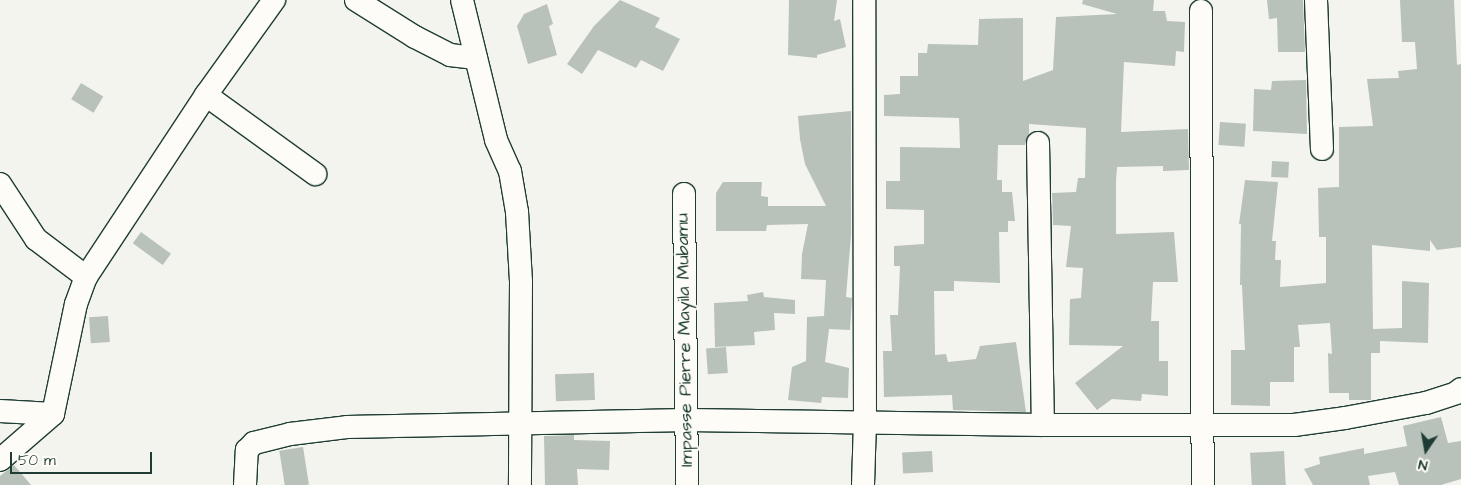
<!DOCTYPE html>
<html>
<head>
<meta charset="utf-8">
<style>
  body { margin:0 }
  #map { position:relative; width:1461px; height:485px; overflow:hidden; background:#f4f4ef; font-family:"Architects Daughter",sans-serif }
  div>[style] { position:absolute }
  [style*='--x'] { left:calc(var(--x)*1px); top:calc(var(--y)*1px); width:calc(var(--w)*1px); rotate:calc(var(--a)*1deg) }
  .building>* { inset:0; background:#b9c1bb; transform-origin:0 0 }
  .roads { filter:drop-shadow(1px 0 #1f3d34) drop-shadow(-1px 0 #1f3d34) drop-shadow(0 1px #1f3d34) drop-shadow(0 -1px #1f3d34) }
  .minor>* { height:22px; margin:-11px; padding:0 11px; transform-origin:11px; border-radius:11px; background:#fdfcf7 }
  span { translate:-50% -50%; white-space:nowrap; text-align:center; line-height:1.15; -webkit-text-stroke:4px #fdfcf7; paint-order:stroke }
  .street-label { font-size:18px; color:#1f3d34 }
  .north { position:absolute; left:1401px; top:425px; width:50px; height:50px; -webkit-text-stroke:4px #fdfcf7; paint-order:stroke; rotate:192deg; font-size:14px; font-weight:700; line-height:20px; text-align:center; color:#1f3d34 }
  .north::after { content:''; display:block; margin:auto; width:18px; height:22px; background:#1f3d34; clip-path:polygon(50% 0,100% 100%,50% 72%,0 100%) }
  .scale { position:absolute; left:10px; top:452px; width:142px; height:22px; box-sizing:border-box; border:2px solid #1f3d34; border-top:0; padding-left:6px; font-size:15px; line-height:18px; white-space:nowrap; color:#1f3d34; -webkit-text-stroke:4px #fdfcf7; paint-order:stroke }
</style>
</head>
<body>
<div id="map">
  <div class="building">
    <i style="clip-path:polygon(620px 0,660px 18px,655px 27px,680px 39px,663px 71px,641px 60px,636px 68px,598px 50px,582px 74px,567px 64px,594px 26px)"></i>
    <i style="clip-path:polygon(789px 0,837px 0,834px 21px,840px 19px,846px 47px,817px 55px,817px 58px,788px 55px)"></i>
    <i style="clip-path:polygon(1083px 0,1154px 0,1153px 11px,1165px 11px,1167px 21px,1185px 22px,1184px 52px,1176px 51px,1175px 66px,1124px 62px,1121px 132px,1188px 129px,1189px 170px,1163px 171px,1163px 166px,1117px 167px,1116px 181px,1116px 234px,1174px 232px,1178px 282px,1153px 282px,1151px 321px,1159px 321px,1159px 361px,1168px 361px,1168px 396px,1142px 394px,1141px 401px,1112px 399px,1097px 410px,1075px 383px,1123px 346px,1069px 345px,1070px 299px,1081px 298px,1083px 268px,1066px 267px,1071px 226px,1053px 225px,1052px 193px,1076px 192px,1078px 178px,1085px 178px,1086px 128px,1029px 124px,1029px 134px,1025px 145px,998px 145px,997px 180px,1002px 180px,1002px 192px,1012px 192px,1015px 221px,1008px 221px,1008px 232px,999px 232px,1000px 283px,954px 281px,954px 291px,934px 291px,935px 355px,946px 354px,948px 362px,976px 359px,980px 346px,1016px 342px,1026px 412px,953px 410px,952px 395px,884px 397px,883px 351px,892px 351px,890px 315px,898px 315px,900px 266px,894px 266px,894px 246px,924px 244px,924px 210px,886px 209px,886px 181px,900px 181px,900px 147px,960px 148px,959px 118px,884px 116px,884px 95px,900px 94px,900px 76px,918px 76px,918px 53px,927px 53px,928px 44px,978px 45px,979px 19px,1023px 18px,1023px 81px,1053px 70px,1056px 17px,1117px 14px,1082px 4px)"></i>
    <i style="clip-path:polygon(1267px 0,1303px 0,1305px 52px,1278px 52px,1277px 18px,1269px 19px)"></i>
    <i style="clip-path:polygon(1400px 0,1454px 0,1457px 65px,1461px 64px,1461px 247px,1437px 250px,1430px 240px,1430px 251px,1372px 245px,1373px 329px,1402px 328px,1402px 281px,1429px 283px,1428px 343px,1380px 341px,1380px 353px,1371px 353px,1371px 400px,1349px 400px,1349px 393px,1329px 393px,1328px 353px,1332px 354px,1330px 323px,1298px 325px,1300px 347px,1294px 347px,1294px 382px,1270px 382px,1270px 406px,1231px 405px,1231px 350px,1245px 350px,1242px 285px,1240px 285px,1241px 224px,1239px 224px,1245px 180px,1278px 182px,1272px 241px,1276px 241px,1275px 260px,1281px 260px,1280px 287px,1326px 283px,1326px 237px,1319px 237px,1318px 188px,1339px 187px,1339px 127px,1373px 126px,1367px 79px,1399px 78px,1398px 71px,1417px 69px,1415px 42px,1402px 42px)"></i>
    <i style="clip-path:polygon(547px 4px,553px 24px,549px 26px,557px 55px,528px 64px,517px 26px,524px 14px)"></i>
    <i style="clip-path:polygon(1306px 80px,1307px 134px,1253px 131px,1254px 89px,1271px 90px,1272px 81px)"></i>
    <i style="left:81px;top:83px;width:26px;height:19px;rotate:31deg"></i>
    <i style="clip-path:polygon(851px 111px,851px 235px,846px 297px,852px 298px,850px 330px,829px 329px,825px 362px,849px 368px,848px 398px,822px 397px,821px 403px,788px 400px,792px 367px,806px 361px,807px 317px,824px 316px,826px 280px,801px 279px,802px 254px,808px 224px,767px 225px,766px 231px,716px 231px,716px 193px,723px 182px,762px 182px,761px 196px,768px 197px,768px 206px,826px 206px,805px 164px,800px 139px,798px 116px)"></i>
    <i style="left:1220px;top:122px;width:26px;height:23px;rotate:4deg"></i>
    <i style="left:1272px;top:161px;width:17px;height:16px;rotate:3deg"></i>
    <i style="left:141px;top:232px;width:37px;height:14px;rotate:36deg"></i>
    <i style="clip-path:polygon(763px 292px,764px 297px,795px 300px,795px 314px,774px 313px,775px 330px,754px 332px,755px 345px,715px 347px,714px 303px,748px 301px,747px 295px)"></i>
    <i style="left:108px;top:316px;width:26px;height:19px;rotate:86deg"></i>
    <i style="left:726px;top:347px;width:26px;height:20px;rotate:86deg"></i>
    <i style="left:594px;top:373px;width:27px;height:39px;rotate:88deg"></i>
    <i style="clip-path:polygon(1441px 417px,1448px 443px,1461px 441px,1461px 479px,1441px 485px,1399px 485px,1395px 472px,1368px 476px,1370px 485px,1313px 485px,1304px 469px,1320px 464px,1319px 457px,1364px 448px,1364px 454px,1407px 446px,1403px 426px)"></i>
    <i style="clip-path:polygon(574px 435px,574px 440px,610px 441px,609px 470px,577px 469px,578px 485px,545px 485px,544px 436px)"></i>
    <i style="left:303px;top:447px;width:38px;height:24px;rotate:81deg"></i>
    <i style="left:932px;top:451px;width:21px;height:30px;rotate:87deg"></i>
    <i style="left:1284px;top:451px;width:34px;height:34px;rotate:87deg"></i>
    <i style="clip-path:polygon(14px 465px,31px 485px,0 485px,0 476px)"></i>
  </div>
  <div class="roads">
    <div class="minor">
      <i style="--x:356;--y:0;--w:70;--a:32.1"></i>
      <i style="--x:415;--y:37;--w:39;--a:27"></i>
      <i style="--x:450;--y:55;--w:26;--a:7"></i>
      <i style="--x:462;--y:0;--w:144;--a:76.3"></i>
      <i style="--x:496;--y:140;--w:34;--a:66"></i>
      <i style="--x:510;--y:171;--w:42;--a:80.3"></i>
      <i style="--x:517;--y:212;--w:70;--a:86.7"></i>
      <i style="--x:521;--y:282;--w:203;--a:90.3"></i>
      <i style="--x:1316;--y:0;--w:149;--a:87.7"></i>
      <i style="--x:1201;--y:11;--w:474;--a:89.8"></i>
      <i style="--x:206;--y:95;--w:135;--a:35.9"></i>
      <i style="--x:1038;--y:143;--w:282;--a:89"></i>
      <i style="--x:0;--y:184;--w:66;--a:56.8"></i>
      <i style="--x:36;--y:239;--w:63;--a:37.2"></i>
      <i style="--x:684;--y:194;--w:291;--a:89.4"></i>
      <i style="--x:0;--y:411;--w:53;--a:3.2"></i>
      <i style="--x:0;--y:460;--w:70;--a:-41"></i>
      <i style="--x:53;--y:414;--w:112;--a:-78.2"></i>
      <i style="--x:76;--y:304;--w:29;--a:-70"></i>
      <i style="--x:86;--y:277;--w:218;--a:-56.6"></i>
      <i style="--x:206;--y:95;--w:117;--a:-54.4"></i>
      <i style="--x:245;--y:485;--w:35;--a:-87"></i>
      <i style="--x:247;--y:450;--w:10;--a:-45"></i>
      <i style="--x:254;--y:443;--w:37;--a:-14"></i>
      <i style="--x:290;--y:434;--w:57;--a:-7"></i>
      <i style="--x:347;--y:427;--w:340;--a:-1.2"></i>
      <i style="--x:687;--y:420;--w:356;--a:0.8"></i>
      <i style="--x:1043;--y:425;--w:251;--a:0"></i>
      <i style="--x:1294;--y:425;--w:51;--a:-7.8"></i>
      <i style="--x:1345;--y:418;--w:82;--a:-10.5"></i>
      <i style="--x:1426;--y:403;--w:32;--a:-18"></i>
      <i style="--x:1456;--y:393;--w:6;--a:-39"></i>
      <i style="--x:863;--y:485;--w:63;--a:-88.2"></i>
      <i style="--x:865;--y:422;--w:422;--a:-90.1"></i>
    </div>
  </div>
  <div class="street-label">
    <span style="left:685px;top:340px;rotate:-91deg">Impasse Pierre Mayila Mubamu</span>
  </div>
  <div class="north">N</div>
  <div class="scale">50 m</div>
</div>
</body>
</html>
